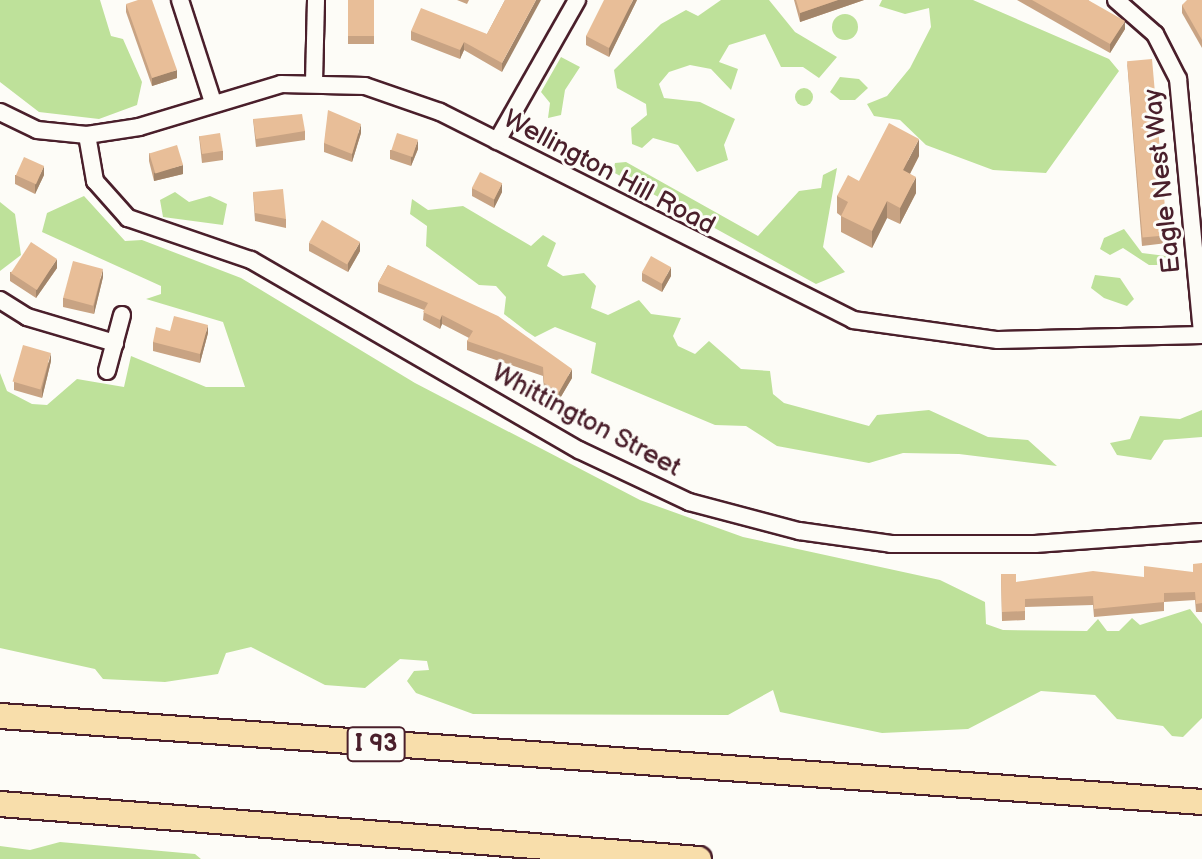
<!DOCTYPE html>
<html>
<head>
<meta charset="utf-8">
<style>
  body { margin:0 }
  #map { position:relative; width:1202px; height:859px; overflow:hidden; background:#fdfcf7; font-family:"Balsamiq Sans",sans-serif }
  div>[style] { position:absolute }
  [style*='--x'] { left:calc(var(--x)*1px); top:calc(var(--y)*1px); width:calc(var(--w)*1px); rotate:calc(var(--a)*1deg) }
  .green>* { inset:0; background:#bee19a }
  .round { border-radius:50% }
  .roads { filter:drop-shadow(2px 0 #4a1f2b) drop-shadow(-2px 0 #4a1f2b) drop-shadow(0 2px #4a1f2b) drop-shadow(0 -2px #4a1f2b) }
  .minor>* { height:16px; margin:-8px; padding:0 8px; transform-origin:8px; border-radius:8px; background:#fdfcf7 }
  .highway>* { height:24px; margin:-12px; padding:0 12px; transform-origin:12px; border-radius:12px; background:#f8deab }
  .wall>* { inset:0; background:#c8a383; transform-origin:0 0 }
  .shaded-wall>* { inset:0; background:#a2856a }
  .building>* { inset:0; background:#e8be98; transform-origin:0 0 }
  span { translate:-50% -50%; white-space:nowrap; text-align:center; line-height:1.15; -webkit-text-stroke:6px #fdfcf7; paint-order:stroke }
  .shield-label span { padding:2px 6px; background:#fdfcf7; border:2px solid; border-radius:6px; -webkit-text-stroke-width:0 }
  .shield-label { font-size:24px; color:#4a1f2b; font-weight:700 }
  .street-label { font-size:26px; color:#4a1f2b }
</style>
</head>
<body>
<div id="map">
  <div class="green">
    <i style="clip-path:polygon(0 0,100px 0,111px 36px,123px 39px,142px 82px,137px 105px,99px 119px,39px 112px,0 82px)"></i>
    <i style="clip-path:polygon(721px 0,769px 0,795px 32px,837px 57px,819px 78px,803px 67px,781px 67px,765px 34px,729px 45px,719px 62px,738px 69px,731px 90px,711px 69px,690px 65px,669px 72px,659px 84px,664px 98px,700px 102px,735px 119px,724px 145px,728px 160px,697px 172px,678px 145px,653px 138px,642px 148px,632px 144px,631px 128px,647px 115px,646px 104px,617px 88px,614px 70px,661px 24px,686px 10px,698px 16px)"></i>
    <i style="clip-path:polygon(882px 0,973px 0,1109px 59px,1119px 71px,1046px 173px,993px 170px,926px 145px,900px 120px,874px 116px,867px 104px,887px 96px,910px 68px,931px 27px,929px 8px,905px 14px,879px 6px)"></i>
    <i class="round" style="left:832px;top:14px;width:26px;height:26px"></i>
    <i style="clip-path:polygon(561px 57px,580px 67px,565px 90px,561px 115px,548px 118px,550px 103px,541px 92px)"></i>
    <i style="clip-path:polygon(840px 77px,859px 79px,868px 88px,855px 100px,840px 100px,830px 92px)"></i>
    <i class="round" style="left:795px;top:88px;width:18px;height:18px"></i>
    <i style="clip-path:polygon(626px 162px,758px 236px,799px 191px,821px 188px,823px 175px,837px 168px,823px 247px,845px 272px,816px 284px,613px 172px,615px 163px)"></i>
    <i style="clip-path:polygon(175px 192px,189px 202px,210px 196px,227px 204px,223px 225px,163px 217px,160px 200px)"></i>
    <i style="clip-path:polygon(84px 196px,125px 241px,142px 240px,241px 278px,415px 383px,640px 500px,743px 537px,940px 580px,985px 602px,986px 624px,1003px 630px,1087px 631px,1098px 619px,1107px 631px,1119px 631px,1132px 618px,1140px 625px,1190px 609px,1202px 624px,1202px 718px,1183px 737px,1172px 736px,1163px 726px,1117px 719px,1095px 695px,1041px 691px,968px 729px,882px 733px,780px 712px,773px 690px,728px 715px,473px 714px,416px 693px,407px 681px,414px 671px,429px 670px,427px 661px,400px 659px,365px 688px,325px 685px,251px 647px,226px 653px,218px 674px,165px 682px,103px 679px,95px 669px,0 648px,0 373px,7px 391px,32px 404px,47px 405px,77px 379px,124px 387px,131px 356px,206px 387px,245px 387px,223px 322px,146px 299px,161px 294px,161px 286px,42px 232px,47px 213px)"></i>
    <i style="clip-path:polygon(412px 199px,428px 210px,463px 206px,531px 246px,543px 235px,556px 243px,547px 266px,563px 276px,584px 273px,596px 286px,591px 308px,608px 315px,639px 300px,651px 314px,681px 318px,673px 336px,678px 346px,695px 354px,709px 341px,741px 369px,770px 371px,773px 394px,784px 403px,869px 426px,877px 415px,929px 410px,988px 437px,1028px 440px,1057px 466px,959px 454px,903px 453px,869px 463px,777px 446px,746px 426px,715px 425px,591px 373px,596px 343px,555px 327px,535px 337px,526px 331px,504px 314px,506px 297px,496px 286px,479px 285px,426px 246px,427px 226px,410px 214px)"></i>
    <i style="clip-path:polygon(0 202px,15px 214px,21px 255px,0 271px)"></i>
    <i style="clip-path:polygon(1124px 229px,1142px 253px,1166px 256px,1165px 265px,1149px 265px,1123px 248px,1110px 255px,1100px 249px,1104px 238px)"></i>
    <i style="clip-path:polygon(1095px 275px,1120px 278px,1134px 299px,1127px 306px,1104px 298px,1091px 288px)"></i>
    <i style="clip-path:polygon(1202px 410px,1202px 437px,1164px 440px,1151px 460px,1117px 455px,1110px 443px,1130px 439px,1140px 416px,1180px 419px)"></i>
    <i style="clip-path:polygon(60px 842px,195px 854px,201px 859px,0 859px,0 846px,30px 850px)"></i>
  </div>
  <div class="roads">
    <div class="minor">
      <i style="--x:180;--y:0;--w:107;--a:72.1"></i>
      <i style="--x:1116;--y:0;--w:52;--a:41.1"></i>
      <i style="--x:1155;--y:34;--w:51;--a:62.9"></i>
      <i style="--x:1178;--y:79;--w:255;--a:84.6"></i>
      <i style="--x:314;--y:82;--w:82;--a:-88.6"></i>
      <i style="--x:0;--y:112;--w:41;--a:25.9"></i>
      <i style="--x:37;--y:130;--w:50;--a:5.7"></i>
      <i style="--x:87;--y:135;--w:53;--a:-8.7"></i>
      <i style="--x:139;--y:127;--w:148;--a:-16.8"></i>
      <i style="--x:281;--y:84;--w:84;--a:1.4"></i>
      <i style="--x:365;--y:86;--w:79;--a:19.1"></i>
      <i style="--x:440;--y:112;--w:462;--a:26.7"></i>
      <i style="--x:853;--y:320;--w:146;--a:7.9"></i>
      <i style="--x:998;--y:340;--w:204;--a:-1.4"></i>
      <i style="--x:87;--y:135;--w:47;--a:80.1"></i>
      <i style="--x:95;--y:181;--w:50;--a:48.3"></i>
      <i style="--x:128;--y:218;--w:130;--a:18.9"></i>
      <i style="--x:251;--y:260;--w:379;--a:30.1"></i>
      <i style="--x:579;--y:450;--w:122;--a:25.3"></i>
      <i style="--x:689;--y:502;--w:114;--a:14.8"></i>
      <i style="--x:799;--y:531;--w:93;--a:8"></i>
      <i style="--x:891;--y:544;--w:144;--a:0"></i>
      <i style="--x:1035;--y:544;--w:167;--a:-4.1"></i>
      <i style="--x:497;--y:141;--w:162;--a:-60.4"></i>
      <i style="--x:0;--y:300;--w:32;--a:32"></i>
      <i style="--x:27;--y:317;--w:92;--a:16.5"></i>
      <i style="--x:107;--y:371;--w:58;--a:-75"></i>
    </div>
    <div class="highway">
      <i style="--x:0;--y:716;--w:1205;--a:4.09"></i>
      <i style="--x:0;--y:804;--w:701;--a:4.5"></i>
    </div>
  </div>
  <div class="wall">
    <i style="left:348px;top:0;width:26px;height:44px"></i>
    <i style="clip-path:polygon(457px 0,469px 0,467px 4px)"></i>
    <i style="clip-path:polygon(505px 0,502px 72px,464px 50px,460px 59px,411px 40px,411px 31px,487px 34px)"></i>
    <i style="clip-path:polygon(637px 0,609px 57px,586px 45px,586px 36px)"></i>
    <i style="clip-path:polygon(794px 0,864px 0,800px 22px)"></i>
    <i style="clip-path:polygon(1017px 0,1088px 0,1125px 29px,1110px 53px)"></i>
    <i style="clip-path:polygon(1202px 0,1202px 48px,1182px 13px,1182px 5px)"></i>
    <i style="clip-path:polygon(126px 4px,177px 78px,152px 86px,126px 12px)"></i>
    <i style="clip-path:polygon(1127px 61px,1167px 235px,1167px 243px,1142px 246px)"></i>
    <i style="clip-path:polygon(253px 119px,305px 131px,305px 140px,256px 147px)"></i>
    <i style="clip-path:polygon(361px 133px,352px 162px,324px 152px,324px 143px)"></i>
    <i style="clip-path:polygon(199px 136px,223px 151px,223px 160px,202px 163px)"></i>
    <i style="clip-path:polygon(418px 149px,411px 166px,390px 159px,390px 150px)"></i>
    <i style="clip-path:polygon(149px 153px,183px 174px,154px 181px,149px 161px)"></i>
    <i style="clip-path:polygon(919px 156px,910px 174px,916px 193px,900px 224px,887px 218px,872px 248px,841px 232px,841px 216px,837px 213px,837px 196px,859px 181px)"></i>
    <i style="clip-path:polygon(15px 175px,44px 175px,35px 194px,15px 184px)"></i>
    <i style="clip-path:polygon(472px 188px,502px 192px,494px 208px,472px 196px)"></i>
    <i style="clip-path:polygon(253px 192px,286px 219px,286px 228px,255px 221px)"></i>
    <i style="clip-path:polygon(309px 243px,360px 251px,348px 272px,309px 251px)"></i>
    <i style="clip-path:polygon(388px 265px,572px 378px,559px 400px,544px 392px,543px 376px,467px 350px,467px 341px,469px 338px,442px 324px,440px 329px,423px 320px,424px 310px,378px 292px,378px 283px)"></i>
    <i style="clip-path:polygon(57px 268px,36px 298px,10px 281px,10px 272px)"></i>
    <i style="clip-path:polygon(642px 273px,671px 276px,662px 292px,642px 281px)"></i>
    <i style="clip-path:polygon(103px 277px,94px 314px,63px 307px,63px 298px)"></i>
    <i style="clip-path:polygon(170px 331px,208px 333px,200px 363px,153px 351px,153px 342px)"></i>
    <i style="clip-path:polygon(51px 361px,42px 398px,14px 390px,14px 382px)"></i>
    <i style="clip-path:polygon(1202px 563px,1202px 612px,1196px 612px,1195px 600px,1164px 602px,1164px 611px,1094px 617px,1093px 605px,1025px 607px,1025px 620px,1002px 621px,1001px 574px,1016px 582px,1144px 577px,1193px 572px)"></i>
  </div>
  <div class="shaded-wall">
    <i style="clip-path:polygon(536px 0,541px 0,502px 72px,502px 63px)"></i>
    <i style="clip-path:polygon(633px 0,637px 0,609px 57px,609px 48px)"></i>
    <i style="clip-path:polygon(838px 0,864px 0,800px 22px,800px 13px)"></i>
    <i style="clip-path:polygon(1125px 21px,1125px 29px,1110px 53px,1110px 44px)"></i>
    <i style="clip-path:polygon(464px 42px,464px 50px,460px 59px,460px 50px)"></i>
    <i style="clip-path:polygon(177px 70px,177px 78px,152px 86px,152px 78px)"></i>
    <i style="clip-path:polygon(361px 124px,361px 133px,352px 162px,352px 154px)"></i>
    <i style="clip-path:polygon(919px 139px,919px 156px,903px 187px,903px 170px)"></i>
    <i style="clip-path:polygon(418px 140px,418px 149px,411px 166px,411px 158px)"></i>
    <i style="clip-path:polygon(183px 165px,183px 174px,154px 181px,154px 173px)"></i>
    <i style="clip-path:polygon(44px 166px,44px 175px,35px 194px,35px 185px)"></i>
    <i style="clip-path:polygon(916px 177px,916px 193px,900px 224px,900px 208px)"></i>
    <i style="clip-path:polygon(502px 183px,502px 192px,494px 208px,494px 199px)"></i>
    <i style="clip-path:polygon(887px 201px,887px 218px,872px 248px,872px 231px)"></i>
    <i style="clip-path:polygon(360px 242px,360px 251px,348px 272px,348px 263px)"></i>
    <i style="clip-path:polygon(57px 259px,57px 268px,36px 298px,36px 290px)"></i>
    <i style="clip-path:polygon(671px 267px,671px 276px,662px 292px,662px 284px)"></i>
    <i style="clip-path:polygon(103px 269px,103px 277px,94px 314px,94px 306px)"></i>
    <i style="clip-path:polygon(442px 315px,442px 324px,440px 329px,440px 320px)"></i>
    <i style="clip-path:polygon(208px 325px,208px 333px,200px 363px,200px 354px)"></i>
    <i style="clip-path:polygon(51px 353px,51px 361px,42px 398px,42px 389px)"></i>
    <i style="clip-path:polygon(572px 369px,572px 378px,559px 400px,559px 392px)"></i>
  </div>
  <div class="building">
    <i style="clip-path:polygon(138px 0,152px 0,177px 70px,152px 78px,126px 4px)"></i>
    <i style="left:348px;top:0;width:26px;height:36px"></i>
    <i style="clip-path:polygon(505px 0,536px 0,502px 63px,464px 42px,460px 50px,411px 31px,421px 8px,487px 34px)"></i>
    <i style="clip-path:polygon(604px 0,633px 0,609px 48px,586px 36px)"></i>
    <i style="clip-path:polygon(796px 0,838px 0,800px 13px)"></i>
    <i style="clip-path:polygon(1032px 0,1088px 0,1125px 21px,1110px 44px)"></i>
    <i style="clip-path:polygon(1187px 0,1202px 0,1202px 40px,1182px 5px)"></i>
    <i style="left:1152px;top:59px;width:177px;height:25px;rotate:85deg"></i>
    <i style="clip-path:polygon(328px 110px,361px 124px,352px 154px,324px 143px)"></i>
    <i style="clip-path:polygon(302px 114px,305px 131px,256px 139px,253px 119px)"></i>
    <i style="clip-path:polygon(889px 123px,919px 139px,903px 170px,916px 177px,900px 208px,887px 201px,872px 231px,841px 216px,848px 202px,837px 196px,848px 175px,859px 181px)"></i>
    <i style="left:220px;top:133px;width:18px;height:21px;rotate:81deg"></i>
    <i style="left:397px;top:133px;width:22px;height:18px;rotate:18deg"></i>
    <i style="left:177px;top:145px;width:21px;height:29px;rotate:73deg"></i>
    <i style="left:24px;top:157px;width:22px;height:20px;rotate:24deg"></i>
    <i style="left:480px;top:172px;width:25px;height:18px;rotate:27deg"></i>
    <i style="clip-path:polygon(283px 189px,286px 219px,255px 213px,253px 192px)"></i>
    <i style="left:322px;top:220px;width:44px;height:26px;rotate:30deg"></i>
    <i style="left:31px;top:242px;width:31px;height:37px;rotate:33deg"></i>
    <i style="left:651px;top:256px;width:23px;height:19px;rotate:29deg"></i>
    <i style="left:73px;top:261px;width:31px;height:38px;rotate:15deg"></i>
    <i style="clip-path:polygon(388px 265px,498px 316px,572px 369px,559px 392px,544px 383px,543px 367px,467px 341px,473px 331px,442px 315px,440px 320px,423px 312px,428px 303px,378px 283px)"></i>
    <i style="clip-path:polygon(174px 316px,208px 325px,200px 354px,153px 342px,156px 327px,170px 331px)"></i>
    <i style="left:23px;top:345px;width:29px;height:38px;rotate:16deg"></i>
    <i style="clip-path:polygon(1202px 563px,1202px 603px,1196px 604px,1195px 592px,1164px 593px,1164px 602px,1094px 609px,1093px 596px,1025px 599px,1025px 611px,1002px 612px,1001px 574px,1016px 574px,1016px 582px,1093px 571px,1144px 577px,1144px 566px,1193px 572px,1193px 564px)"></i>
  </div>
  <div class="shield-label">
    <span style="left:376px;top:744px">I 93</span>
  </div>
  <div class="street-label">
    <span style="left:609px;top:173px;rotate:28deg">Wellington Hill Road</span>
    <span style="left:1163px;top:181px;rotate:-96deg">Eagle Nest Way</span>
    <span style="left:586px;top:421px;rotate:28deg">Whittington Street</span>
  </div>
</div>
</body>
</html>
